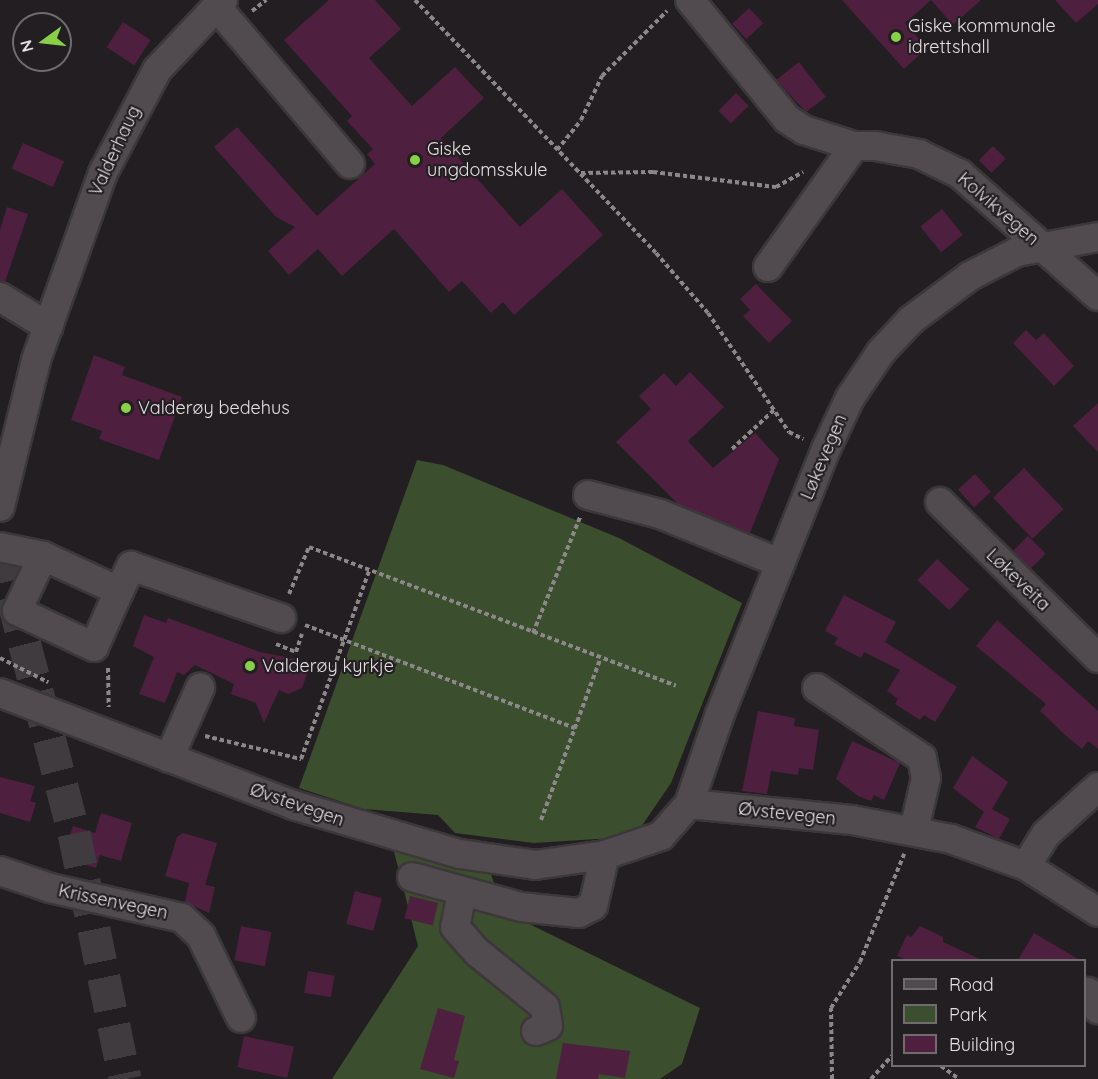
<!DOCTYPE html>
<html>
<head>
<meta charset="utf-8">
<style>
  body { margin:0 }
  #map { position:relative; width:1098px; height:1079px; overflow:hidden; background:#231e21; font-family:Quicksand,sans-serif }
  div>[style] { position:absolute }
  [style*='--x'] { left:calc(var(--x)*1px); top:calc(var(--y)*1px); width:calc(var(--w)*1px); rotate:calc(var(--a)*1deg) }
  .green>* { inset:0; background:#3b4e2d }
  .building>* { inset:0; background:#4f1f3f; transform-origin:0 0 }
  .highway-tunnel>* { height:33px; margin-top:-16.5px; transform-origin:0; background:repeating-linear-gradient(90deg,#403b3e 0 33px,transparent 0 49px) }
  .path>* { height:4px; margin-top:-2px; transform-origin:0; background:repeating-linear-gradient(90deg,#8c888a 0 4.5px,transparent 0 7.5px) }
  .roads { filter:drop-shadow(2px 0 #3c383a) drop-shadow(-2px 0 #3c383a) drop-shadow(0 2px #3c383a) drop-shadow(0 -2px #3c383a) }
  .minor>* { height:28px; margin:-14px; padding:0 14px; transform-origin:14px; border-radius:14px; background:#514a4e }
  .dots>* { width:16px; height:16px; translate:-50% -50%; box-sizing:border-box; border:3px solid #231e21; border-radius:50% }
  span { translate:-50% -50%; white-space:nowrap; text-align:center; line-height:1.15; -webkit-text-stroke:4.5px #231e21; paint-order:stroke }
  .poi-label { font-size:18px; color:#e4e0e2 }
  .left { translate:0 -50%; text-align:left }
  .street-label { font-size:18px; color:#e4e0e2 }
  .legend { position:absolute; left:891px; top:959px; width:195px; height:108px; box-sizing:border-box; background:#231e21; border:2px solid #706c6e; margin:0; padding:8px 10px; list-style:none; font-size:18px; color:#e4e0e2 }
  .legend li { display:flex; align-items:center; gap:12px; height:30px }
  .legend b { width:30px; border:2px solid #706c6e }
  .north { position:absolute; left:12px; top:12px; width:60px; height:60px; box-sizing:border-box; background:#231e21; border:2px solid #706c6e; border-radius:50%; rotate:255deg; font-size:16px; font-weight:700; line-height:24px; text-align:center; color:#e4e0e2 }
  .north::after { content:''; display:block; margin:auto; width:21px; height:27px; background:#89cf48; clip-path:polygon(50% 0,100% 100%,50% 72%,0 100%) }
</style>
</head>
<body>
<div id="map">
  <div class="green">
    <i style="clip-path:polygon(417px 460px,443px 465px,619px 538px,742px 603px,671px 783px,641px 827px,613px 838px,534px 843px,455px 833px,438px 815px,364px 809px,299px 788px)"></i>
    <i style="clip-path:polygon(389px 832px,480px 840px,503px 911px,700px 1008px,682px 1064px,660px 1079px,332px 1079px,418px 946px)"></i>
  </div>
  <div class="building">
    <i style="clip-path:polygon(329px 0,375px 0,401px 29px,369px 58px,412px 106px,455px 67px,484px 98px,441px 138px,520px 227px,562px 189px,603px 235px,514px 315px,503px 302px,491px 313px,462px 281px,449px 292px,394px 229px,342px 276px,318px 249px,289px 275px,268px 251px,295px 227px,276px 217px,214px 147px,237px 127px,317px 216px,375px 164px,367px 154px,373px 149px,347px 121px,352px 116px,284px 40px)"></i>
    <i style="clip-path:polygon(842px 0,981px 0,953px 25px,931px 0,905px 23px,927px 48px,904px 69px)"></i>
    <i style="clip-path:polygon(1055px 0,1098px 0,1098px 4px,1076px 23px)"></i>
    <i style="left:749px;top:8px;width:21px;height:23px;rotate:47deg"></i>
    <i style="left:123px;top:22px;width:33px;height:30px;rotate:33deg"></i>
    <i style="clip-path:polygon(799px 62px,826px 97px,806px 112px,776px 80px)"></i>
    <i style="left:736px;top:93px;width:18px;height:25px;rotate:45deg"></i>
    <i style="left:23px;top:143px;width:45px;height:28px;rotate:24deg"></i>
    <i style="left:993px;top:146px;width:18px;height:20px;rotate:45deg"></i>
    <i style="clip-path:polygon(7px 207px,28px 214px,5px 282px,0 281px,0 230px)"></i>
    <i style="left:942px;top:209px;width:33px;height:28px;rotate:51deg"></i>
    <i style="clip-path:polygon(756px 284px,792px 321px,769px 343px,743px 316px,750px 310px,740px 299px)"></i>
    <i style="clip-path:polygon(1026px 330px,1036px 340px,1044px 333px,1074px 366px,1054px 386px,1013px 343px)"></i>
    <i style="clip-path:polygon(94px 355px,125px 367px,122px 375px,182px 397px,159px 460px,99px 439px,102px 431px,71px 420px)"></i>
    <i style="clip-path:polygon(690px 372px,724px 407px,688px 441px,713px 468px,755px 433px,779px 459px,750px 533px,678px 504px,616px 442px,651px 409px,639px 396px,664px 373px,676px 386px)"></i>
    <i style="clip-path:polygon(1098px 403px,1098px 452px,1073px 426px)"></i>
    <i style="left:1024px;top:468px;width:57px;height:43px;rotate:46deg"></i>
    <i style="left:975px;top:474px;width:24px;height:23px;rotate:48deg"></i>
    <i style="left:1028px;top:536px;width:25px;height:21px;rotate:45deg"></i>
    <i style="left:937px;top:559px;width:44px;height:29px;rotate:43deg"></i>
    <i style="clip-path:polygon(844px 595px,896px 622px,885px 642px,957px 687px,935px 722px,924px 715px,920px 720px,895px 704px,898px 699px,887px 691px,900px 670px,864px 652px,861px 658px,834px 644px,838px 638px,825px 631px)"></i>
    <i style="clip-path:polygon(144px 615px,166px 623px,168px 618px,260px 652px,301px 660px,307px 674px,302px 688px,288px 694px,279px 690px,264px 723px,256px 703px,231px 694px,234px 684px,195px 665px,184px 675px,177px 672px,165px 703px,139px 694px,154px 657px,133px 646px)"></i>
    <i style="clip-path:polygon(997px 620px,1098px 711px,1098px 749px,1088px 741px,1082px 749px,1064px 734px,1040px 711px,1046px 704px,976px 646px)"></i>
    <i style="clip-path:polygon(758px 711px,795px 718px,794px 726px,819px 730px,813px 770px,799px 768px,798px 775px,771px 771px,767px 794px,742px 791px)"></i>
    <i style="clip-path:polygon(852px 741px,900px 763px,884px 800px,874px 795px,871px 801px,858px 796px,836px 779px)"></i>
    <i style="clip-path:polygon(972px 756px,1008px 782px,992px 809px,1010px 819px,999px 839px,975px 827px,984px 812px,953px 788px)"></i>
    <i style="clip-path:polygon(0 777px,35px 786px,30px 801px,36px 803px,30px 822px,0 813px)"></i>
    <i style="clip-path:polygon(101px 813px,132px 823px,121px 861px,100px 855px,96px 868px,63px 858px,73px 826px,95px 833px)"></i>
    <i style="clip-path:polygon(183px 833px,217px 843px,205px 885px,215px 887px,209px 913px,185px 902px,189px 883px,165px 876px,177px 837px)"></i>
    <i style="left:355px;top:891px;width:28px;height:34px;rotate:15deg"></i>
    <i style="left:410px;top:896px;width:29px;height:23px;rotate:14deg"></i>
    <i style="left:241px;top:926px;width:31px;height:35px;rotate:11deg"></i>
    <i style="clip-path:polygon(920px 926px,943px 937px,943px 942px,982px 960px,907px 960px,897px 956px,907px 935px,911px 937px)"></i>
    <i style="clip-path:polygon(1034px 933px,1080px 960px,1018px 960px)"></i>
    <i style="left:308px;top:971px;width:27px;height:22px;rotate:10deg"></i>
    <i style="clip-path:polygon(438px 1008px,465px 1016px,454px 1060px,459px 1061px,454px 1078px,420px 1069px)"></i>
    <i style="left:244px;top:1036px;width:51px;height:32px;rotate:12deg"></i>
    <i style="clip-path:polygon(563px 1043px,630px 1051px,625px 1078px,599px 1074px,598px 1079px,556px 1079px)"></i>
  </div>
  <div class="highway-tunnel">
    <i style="--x:0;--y:549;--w:293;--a:75.4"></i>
    <i style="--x:74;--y:833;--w:251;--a:78.3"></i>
  </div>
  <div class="path">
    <i style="--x:415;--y:0;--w:349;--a:46.4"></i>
    <i style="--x:656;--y:253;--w:79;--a:49.1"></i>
    <i style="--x:708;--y:313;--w:144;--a:55.8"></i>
    <i style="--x:789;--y:432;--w:16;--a:27"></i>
    <i style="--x:252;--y:11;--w:18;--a:-38"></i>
    <i style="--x:557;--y:150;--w:38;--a:-51"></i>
    <i style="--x:581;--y:120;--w:49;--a:-64.5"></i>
    <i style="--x:602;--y:76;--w:92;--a:-45"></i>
    <i style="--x:581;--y:173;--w:72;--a:-0.8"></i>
    <i style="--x:653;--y:172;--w:124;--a:7"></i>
    <i style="--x:776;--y:187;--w:31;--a:-29"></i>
    <i style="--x:732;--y:449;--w:57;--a:-42.9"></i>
    <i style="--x:289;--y:594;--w:51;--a:-66.9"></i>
    <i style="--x:309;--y:547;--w:392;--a:20.7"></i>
    <i style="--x:305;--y:625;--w:289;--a:20.9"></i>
    <i style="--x:533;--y:633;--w:125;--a:-67.9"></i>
    <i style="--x:276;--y:644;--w:22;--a:22"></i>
    <i style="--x:296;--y:652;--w:19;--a:-72"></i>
    <i style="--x:0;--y:658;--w:54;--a:26.6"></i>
    <i style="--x:108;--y:668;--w:39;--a:89"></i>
    <i style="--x:205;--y:736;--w:99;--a:13.5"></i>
    <i style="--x:301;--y:759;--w:200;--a:-70.1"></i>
    <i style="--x:541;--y:820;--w:171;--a:-69.8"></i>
    <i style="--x:941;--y:1066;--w:22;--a:36"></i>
    <i style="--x:832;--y:1079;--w:71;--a:-90.8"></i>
    <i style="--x:831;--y:1008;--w:54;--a:-57.8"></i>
    <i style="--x:860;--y:962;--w:117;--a:-67.8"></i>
    <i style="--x:871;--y:1079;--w:31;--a:-48"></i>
  </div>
  <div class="roads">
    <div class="minor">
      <i style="--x:690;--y:0;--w:154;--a:50.8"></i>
      <i style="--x:787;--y:119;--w:20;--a:33"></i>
      <i style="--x:804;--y:130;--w:52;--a:17.7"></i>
      <i style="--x:216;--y:6;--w:207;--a:49.7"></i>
      <i style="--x:768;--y:267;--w:148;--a:-54.6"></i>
      <i style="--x:854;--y:146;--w:21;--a:0"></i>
      <i style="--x:875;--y:146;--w:45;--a:10.3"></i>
      <i style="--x:919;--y:154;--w:46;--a:26"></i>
      <i style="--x:960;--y:174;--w:184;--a:41.5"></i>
      <i style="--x:0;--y:297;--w:57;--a:31.5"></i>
      <i style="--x:588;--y:495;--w:74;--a:14.8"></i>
      <i style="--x:660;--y:514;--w:130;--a:22.2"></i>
      <i style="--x:940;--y:502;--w:222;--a:44.6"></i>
      <i style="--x:0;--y:507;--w:151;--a:-76.2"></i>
      <i style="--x:36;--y:360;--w:199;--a:-70.3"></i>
      <i style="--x:103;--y:173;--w:116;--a:-62.3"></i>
      <i style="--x:157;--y:70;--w:96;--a:-46.7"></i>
      <i style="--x:0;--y:547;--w:44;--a:11.8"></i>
      <i style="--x:43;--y:556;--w:84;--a:24.7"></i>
      <i style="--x:119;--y:591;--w:61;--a:114.1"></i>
      <i style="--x:94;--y:647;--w:85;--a:-154.9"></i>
      <i style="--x:17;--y:611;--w:61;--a:-64.7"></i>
      <i style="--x:119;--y:591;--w:28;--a:-64"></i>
      <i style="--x:131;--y:566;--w:159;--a:19.1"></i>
      <i style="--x:817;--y:688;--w:126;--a:33.7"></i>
      <i style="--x:922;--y:758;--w:20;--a:79"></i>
      <i style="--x:926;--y:778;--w:53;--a:103"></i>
      <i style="--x:0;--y:693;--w:314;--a:20.9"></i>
      <i style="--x:293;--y:805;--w:174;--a:16.4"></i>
      <i style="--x:460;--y:854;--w:76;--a:8.3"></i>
      <i style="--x:535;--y:865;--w:71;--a:-8.1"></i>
      <i style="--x:605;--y:855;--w:59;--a:-18.7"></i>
      <i style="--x:661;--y:836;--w:43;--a:-48.8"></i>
      <i style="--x:689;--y:804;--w:95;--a:-71"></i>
      <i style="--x:720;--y:714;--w:285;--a:-68.2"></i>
      <i style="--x:826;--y:449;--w:56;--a:-64.8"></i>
      <i style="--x:850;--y:398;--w:55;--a:-56"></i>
      <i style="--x:881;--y:352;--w:44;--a:-46.8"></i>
      <i style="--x:911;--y:320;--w:74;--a:-36.7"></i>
      <i style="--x:970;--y:276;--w:53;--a:-27.1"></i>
      <i style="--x:1017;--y:252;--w:82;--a:-10.5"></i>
      <i style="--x:169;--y:758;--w:77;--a:-66.1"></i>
      <i style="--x:689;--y:804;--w:164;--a:5.6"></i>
      <i style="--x:852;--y:820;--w:101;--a:10.9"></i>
      <i style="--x:951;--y:839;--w:80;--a:19.8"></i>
      <i style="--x:1026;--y:866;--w:85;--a:32.6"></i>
      <i style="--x:1026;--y:866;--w:38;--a:-58"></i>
      <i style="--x:1046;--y:834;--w:70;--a:-42.1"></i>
      <i style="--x:0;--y:871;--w:53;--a:18.8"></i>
      <i style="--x:50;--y:888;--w:135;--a:12.8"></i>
      <i style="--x:182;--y:918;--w:26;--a:43"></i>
      <i style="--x:201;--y:936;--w:91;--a:64"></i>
      <i style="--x:412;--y:877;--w:113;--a:15.4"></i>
      <i style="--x:521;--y:907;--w:58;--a:5.9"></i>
      <i style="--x:579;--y:913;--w:16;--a:-27"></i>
      <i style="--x:593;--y:906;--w:52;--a:-76.8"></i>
      <i style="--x:462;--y:892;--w:36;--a:101"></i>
      <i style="--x:455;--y:927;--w:33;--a:49"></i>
      <i style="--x:477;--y:952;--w:87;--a:39"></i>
      <i style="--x:545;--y:1007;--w:19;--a:81"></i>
      <i style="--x:548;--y:1026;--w:13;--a:157"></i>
      <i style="--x:1088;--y:992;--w:20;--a:60"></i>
    </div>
  </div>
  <div class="dots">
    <i style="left:896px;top:37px;background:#89cf48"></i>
    <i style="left:415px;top:160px;background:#89cf48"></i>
    <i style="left:126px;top:408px;background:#89cf48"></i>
    <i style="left:250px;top:666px;background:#89cf48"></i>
  </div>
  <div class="poi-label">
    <span class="left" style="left:908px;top:37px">Giske kommunale<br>idrettshall</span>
    <span class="left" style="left:427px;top:160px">Giske<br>ungdomsskule</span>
    <span class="left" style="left:138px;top:408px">Valderøy bedehus</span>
    <span class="left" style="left:262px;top:666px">Valderøy kyrkje</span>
  </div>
  <div class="street-label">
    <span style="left:115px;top:151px;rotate:-65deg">Valderhaug</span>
    <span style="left:998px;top:209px;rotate:41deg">Kolvikvegen</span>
    <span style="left:824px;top:457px;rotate:-67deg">Løkevegen</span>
    <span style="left:1018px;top:580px;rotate:44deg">Løkeveita</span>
    <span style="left:297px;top:805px;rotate:19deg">Øvstevegen</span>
    <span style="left:787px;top:814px;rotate:6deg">Øvstevegen</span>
    <span style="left:113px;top:902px;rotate:12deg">Krissenvegen</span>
  </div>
  <ul class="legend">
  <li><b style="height:8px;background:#514a4e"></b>Road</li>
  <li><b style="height:16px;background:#3b4e2d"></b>Park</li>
  <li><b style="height:16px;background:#4f1f3f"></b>Building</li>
  </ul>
  <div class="north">N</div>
</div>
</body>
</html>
